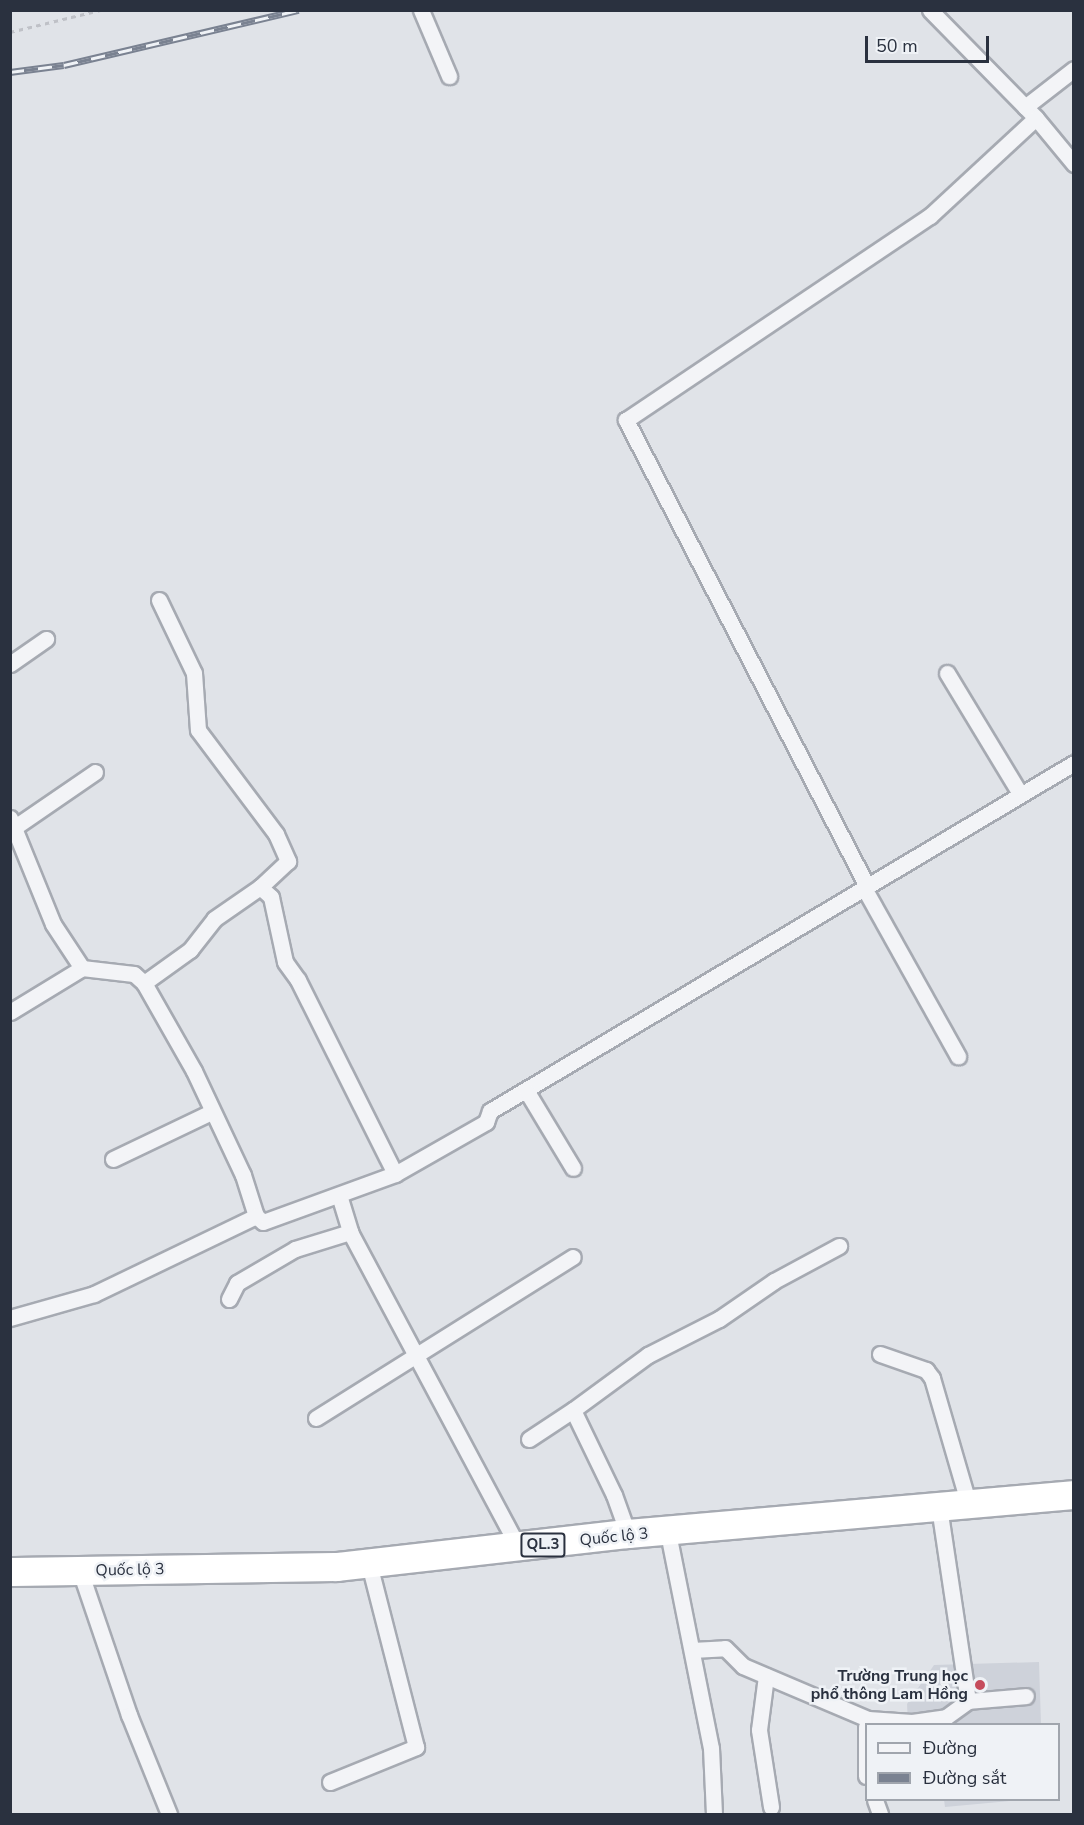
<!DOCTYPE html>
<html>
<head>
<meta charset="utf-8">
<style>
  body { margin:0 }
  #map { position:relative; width:1084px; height:1825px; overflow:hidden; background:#e0e3e8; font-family:"Nunito Sans",sans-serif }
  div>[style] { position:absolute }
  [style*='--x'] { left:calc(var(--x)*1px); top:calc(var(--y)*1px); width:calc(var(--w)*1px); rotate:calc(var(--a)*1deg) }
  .built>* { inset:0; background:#ced2da }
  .path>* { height:3px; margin-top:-1.5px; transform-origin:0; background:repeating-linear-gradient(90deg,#bfc1c7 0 4.5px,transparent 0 9px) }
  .roads { filter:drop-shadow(2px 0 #a6aab2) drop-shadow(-2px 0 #a6aab2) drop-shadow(0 2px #a6aab2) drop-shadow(0 -2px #a6aab2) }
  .street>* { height:15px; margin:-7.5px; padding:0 7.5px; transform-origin:7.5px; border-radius:7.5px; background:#f3f4f7 }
  .highway>* { height:28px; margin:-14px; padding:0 14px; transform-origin:14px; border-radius:14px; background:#fff }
  .rail>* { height:7px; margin-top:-3.5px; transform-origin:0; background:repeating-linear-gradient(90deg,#eff2f6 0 14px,#7a8291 0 28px); box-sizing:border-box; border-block:2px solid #7a8291 }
  .dots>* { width:16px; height:16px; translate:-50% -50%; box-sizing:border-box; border:3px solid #eff2f6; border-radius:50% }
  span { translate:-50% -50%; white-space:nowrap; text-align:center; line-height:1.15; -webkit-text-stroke:5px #eff2f6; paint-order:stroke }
  .shield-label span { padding:2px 4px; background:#eff2f6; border:2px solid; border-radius:4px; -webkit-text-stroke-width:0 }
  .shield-label { font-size:15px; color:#2a313f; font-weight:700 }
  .street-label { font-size:16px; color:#2a313f }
  .poi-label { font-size:16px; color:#2a313f; font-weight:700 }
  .right { translate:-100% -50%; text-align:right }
  .frame { position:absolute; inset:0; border:12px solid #2a313f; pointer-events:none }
  .legend { position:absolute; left:865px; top:1723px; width:195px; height:78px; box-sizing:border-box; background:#eff2f6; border:2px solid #a0a5ad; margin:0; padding:8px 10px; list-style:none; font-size:18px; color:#2a313f }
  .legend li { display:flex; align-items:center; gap:12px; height:30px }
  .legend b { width:30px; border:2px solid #a0a5ad }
  .scale { position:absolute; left:865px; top:36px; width:124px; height:27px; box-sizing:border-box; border:3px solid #2a313f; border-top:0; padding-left:8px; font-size:18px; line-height:21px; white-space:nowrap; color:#2a313f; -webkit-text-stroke:4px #eff2f6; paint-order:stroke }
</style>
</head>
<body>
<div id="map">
  <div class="built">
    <i style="clip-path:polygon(1039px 1662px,1041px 1724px,908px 1724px,907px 1704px,934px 1665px)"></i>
    <i style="clip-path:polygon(944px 1800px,1020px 1800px,945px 1807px)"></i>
  </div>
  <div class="path">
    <i style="--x:10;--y:32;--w:93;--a:-13.7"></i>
  </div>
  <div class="roads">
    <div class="street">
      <i style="--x:421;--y:10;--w:72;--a:67"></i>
      <i style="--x:930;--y:10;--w:151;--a:45.5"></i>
      <i style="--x:1036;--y:118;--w:60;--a:50.4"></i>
      <i style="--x:1025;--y:107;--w:62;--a:-37.8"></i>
      <i style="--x:159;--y:600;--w:81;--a:64.4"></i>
      <i style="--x:194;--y:673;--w:57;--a:86"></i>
      <i style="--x:198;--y:730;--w:130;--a:53.1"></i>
      <i style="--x:276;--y:834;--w:30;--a:66"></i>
      <i style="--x:288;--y:861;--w:38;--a:137"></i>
      <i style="--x:10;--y:664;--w:44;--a:-34.8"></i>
      <i style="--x:947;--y:673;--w:139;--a:58.8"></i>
      <i style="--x:10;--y:818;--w:114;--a:67.9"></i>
      <i style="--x:53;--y:924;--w:53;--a:56.6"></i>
      <i style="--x:15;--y:827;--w:97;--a:-34.5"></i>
      <i style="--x:867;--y:886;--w:525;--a:-117.35"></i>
      <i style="--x:626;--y:420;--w:366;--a:-33.9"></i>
      <i style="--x:930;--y:216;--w:144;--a:-42.8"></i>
      <i style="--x:864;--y:888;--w:193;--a:60.8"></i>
      <i style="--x:144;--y:983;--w:57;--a:-35.7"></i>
      <i style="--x:190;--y:950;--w:39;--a:-52"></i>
      <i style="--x:214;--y:919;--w:56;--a:-34.8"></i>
      <i style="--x:260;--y:887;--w:15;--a:42"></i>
      <i style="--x:271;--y:897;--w:66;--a:77.8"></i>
      <i style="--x:285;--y:962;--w:22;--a:54"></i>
      <i style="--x:298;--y:980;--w:217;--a:63.4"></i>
      <i style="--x:10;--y:1012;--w:84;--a:-31.4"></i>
      <i style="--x:82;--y:968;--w:52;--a:6.6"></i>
      <i style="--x:134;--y:974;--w:13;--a:42"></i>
      <i style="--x:144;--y:983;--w:101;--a:60.4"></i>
      <i style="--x:194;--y:1071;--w:115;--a:64.8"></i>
      <i style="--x:243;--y:1175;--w:43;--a:72.4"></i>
      <i style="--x:256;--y:1216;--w:9;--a:41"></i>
      <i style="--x:263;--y:1222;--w:140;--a:-20"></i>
      <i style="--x:395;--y:1174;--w:105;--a:-29.7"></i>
      <i style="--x:486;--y:1122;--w:12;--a:-70"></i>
      <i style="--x:490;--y:1111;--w:680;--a:-30.79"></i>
      <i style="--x:526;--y:1090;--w:91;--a:58.9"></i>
      <i style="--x:113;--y:1159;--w:109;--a:-25.6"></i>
      <i style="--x:339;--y:1195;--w:39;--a:73"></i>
      <i style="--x:229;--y:1299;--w:18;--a:-63"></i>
      <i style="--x:237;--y:1283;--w:67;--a:-30.4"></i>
      <i style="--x:295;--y:1249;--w:58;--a:-17.2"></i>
      <i style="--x:350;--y:1232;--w:358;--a:61.9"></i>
      <i style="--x:10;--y:1318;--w:87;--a:-15.9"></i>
      <i style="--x:94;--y:1294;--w:180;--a:-25.7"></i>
      <i style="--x:880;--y:1354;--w:49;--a:19.2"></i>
      <i style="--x:926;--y:1370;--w:10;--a:53"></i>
      <i style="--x:932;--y:1378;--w:132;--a:73.8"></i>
      <i style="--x:316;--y:1418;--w:303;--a:-32.1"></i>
      <i style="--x:529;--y:1439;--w:53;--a:-33.4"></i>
      <i style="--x:668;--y:1533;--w:219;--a:78.7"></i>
      <i style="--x:711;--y:1748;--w:66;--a:87.4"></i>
      <i style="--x:628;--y:1534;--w:41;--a:-109.7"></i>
      <i style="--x:614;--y:1495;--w:94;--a:-115.8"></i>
      <i style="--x:573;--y:1410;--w:93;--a:-36.3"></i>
      <i style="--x:648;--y:1355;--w:80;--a:-26.9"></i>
      <i style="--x:719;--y:1319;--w:67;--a:-34.6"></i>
      <i style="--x:774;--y:1281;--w:74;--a:-28.3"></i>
      <i style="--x:80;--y:1571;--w:152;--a:71.2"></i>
      <i style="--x:129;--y:1715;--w:107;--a:68"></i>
      <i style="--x:692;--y:1650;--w:33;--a:-3"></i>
      <i style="--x:725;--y:1648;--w:25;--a:45"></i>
      <i style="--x:743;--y:1666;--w:136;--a:23"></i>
      <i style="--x:868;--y:1719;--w:44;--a:3.9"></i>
      <i style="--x:912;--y:1722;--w:34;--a:-8"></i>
      <i style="--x:946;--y:1717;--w:27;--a:-36"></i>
      <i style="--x:968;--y:1701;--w:195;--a:-98.5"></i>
      <i style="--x:766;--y:1676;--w:54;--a:97.4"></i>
      <i style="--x:759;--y:1730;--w:78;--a:81.1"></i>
      <i style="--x:968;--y:1701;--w:58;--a:-4.9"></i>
      <i style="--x:866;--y:1727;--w:49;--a:90"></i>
      <i style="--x:330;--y:1782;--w:93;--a:-22.1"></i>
      <i style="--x:416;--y:1747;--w:189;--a:-104.4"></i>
      <i style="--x:875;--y:1800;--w:15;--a:70"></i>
    </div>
    <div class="highway">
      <i style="--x:10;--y:1572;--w:327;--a:-0.9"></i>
      <i style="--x:337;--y:1567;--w:293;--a:-6.5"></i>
      <i style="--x:628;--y:1534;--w:448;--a:-5"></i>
    </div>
  </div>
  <div class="rail">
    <i style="--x:10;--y:72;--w:54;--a:-7.4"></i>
    <i style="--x:64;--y:65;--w:241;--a:-13.2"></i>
  </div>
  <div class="dots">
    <i style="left:980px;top:1685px;background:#c64c5c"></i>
  </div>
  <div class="shield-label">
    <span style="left:543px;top:1545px">QL.3</span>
  </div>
  <div class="street-label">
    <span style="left:614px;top:1537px;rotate:-6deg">Quốc lộ 3</span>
    <span style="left:130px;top:1570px;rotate:-1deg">Quốc lộ 3</span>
  </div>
  <div class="poi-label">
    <span class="right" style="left:968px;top:1685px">Trường Trung học<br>phổ thông Lam Hồng</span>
  </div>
  <div class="frame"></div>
  <ul class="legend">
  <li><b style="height:8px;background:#f3f4f7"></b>Đường</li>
  <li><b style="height:8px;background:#7a8291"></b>Đường sắt</li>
  </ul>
  <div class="scale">50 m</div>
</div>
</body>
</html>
